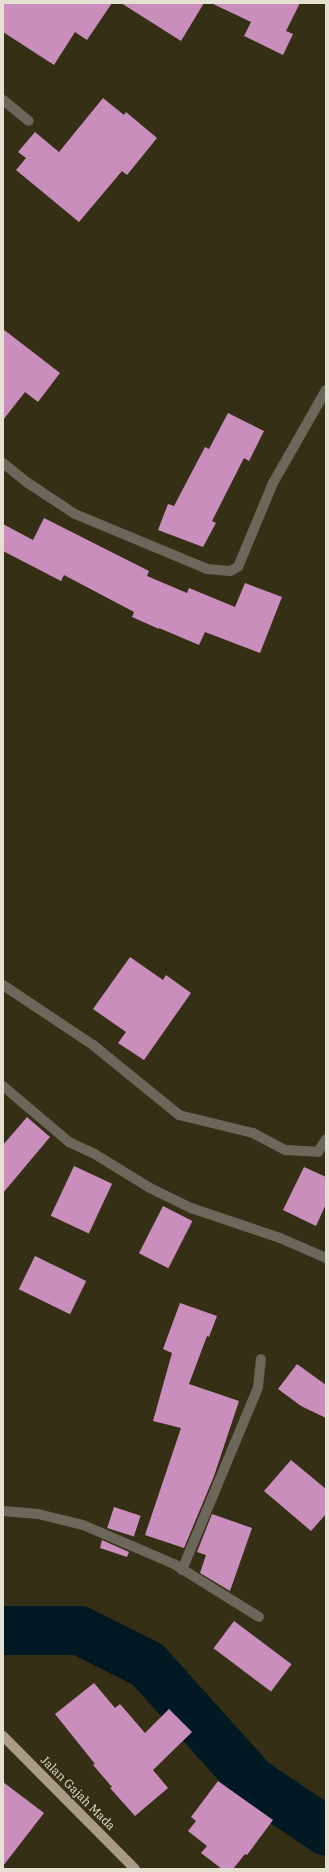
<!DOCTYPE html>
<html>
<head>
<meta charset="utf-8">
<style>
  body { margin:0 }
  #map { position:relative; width:329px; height:1872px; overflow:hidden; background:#352f15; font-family:"IBM Plex Serif",serif }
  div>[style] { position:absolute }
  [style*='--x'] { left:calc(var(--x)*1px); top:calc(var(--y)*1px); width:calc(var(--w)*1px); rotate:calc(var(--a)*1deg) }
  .river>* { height:49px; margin:-24.5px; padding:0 24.5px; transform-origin:24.5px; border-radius:24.5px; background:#011923 }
  .building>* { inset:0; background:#c98ebc; transform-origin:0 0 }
  .minor>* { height:10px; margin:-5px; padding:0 5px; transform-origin:5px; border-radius:5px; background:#6d665b }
  .major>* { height:10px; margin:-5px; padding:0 5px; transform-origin:5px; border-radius:5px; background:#a99b85 }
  span { translate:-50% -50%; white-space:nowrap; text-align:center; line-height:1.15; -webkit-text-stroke:4px #352f15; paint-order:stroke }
  .street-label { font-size:12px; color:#e5e1d2 }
  .frame { position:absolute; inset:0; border:4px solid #e5e1d2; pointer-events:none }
</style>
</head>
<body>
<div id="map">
  <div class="river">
    <i style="--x:3;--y:1630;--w:76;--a:0"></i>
    <i style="--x:79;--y:1630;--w:76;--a:26.6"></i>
    <i style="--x:147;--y:1664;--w:157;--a:48.1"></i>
    <i style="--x:252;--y:1781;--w:89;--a:34"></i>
  </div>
  <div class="building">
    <i style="clip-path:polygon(3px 3px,112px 3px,87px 40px,75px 32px,54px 65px,3px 32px)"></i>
    <i style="clip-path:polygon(121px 3px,204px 3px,181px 41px)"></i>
    <i style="clip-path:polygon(211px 3px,300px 3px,286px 31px,293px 34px,283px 55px,244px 36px,251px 22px)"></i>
    <i style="clip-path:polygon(103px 98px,124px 115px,126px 112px,157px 138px,127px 175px,122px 171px,79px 222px,16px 170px,26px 158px,18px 152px,35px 132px,59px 152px)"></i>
    <i style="clip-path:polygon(3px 329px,60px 373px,38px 402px,25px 392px,3px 420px)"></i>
    <i style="clip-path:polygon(228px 413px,264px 431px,249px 461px,244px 458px,212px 521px,216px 523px,203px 547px,158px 530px,168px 504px,174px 506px,205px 447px,209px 449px)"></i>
    <i style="clip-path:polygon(44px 518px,149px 571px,147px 576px,187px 593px,189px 588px,235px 607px,245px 583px,282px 597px,260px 653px,205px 632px,199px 645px,159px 628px,159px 629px,132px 617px,134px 612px,64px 575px,61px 581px,3px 551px,3px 524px,33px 540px)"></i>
    <i style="clip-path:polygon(130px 957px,163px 980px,166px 975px,191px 993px,144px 1060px,118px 1043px,126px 1032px,93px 1009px)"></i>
    <i style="clip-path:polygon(27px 1117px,50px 1137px,3px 1193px,3px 1145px)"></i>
    <i style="left:74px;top:1166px;width:42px;height:55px;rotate:25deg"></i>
    <i style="clip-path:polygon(304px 1167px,326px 1177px,326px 1204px,316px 1226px,283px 1210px)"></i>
    <i style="left:163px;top:1206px;width:33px;height:53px;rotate:27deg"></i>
    <i style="left:35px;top:1256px;width:57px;height:37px;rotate:26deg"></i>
    <i style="clip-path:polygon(180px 1303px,217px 1316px,209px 1337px,207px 1336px,189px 1384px,239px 1401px,214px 1476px,184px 1548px,145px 1535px,181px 1428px,153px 1421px,172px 1353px,163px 1349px)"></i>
    <i style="clip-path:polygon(297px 1364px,326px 1385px,326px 1418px,301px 1406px,278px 1389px)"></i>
    <i style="clip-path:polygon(291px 1460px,326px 1489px,326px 1514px,311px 1531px,264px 1491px)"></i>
    <i style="left:114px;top:1507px;width:28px;height:22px;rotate:18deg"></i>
    <i style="clip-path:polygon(212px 1514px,252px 1528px,230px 1591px,200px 1573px,206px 1555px,197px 1552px)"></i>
    <i style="clip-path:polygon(102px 1540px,129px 1552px,127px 1557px,100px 1548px)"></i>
    <i style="left:234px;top:1621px;width:72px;height:34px;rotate:37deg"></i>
    <i style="clip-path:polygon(94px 1683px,115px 1708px,120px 1704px,145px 1733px,169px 1709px,192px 1732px,153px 1770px,168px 1788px,135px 1816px,110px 1788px,112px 1787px,93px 1765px,95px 1764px,55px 1714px)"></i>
    <i style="clip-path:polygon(218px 1781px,273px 1820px,247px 1855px,245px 1854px,233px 1869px,222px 1869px,201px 1853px,207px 1846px,188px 1831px,196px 1821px,191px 1817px)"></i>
    <i style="clip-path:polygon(3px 1782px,44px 1813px,3px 1866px)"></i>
  </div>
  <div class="minor">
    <i style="--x:3;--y:100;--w:33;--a:39"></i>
    <i style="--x:3;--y:463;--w:32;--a:39"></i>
    <i style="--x:28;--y:483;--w:56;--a:33.4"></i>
    <i style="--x:75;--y:514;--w:143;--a:22.6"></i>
    <i style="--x:207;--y:569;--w:23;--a:5"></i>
    <i style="--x:230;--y:571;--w:9;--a:-27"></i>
    <i style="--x:238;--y:567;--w:91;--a:-67.4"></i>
    <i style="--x:273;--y:483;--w:107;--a:-60.3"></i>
    <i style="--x:3;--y:985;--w:108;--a:33.7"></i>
    <i style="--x:93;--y:1045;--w:111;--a:39.1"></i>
    <i style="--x:179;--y:1115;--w:76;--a:13.7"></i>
    <i style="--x:253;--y:1133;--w:36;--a:28"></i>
    <i style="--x:285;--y:1150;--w:33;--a:3"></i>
    <i style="--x:318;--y:1152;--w:15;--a:-58"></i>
    <i style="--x:3;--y:1086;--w:87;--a:40.3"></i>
    <i style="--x:69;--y:1142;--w:26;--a:25"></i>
    <i style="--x:93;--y:1153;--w:67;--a:31.6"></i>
    <i style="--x:150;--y:1188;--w:46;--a:26"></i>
    <i style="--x:191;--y:1208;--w:94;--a:18.6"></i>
    <i style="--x:280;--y:1238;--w:50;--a:23.5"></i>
    <i style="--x:3;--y:1511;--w:35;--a:5"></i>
    <i style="--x:38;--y:1514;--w:46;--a:13.7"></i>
    <i style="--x:83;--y:1525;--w:99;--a:23.2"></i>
    <i style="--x:174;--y:1564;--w:100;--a:31.9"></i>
    <i style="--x:182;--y:1570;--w:198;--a:-67.4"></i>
    <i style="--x:258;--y:1387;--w:28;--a:-84"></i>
  </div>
  <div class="major">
    <i style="--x:3;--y:1736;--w:187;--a:45.2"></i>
  </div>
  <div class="street-label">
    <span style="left:78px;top:1793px;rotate:45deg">Jalan Gajah Mada</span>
  </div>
  <div class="frame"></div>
</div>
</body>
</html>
